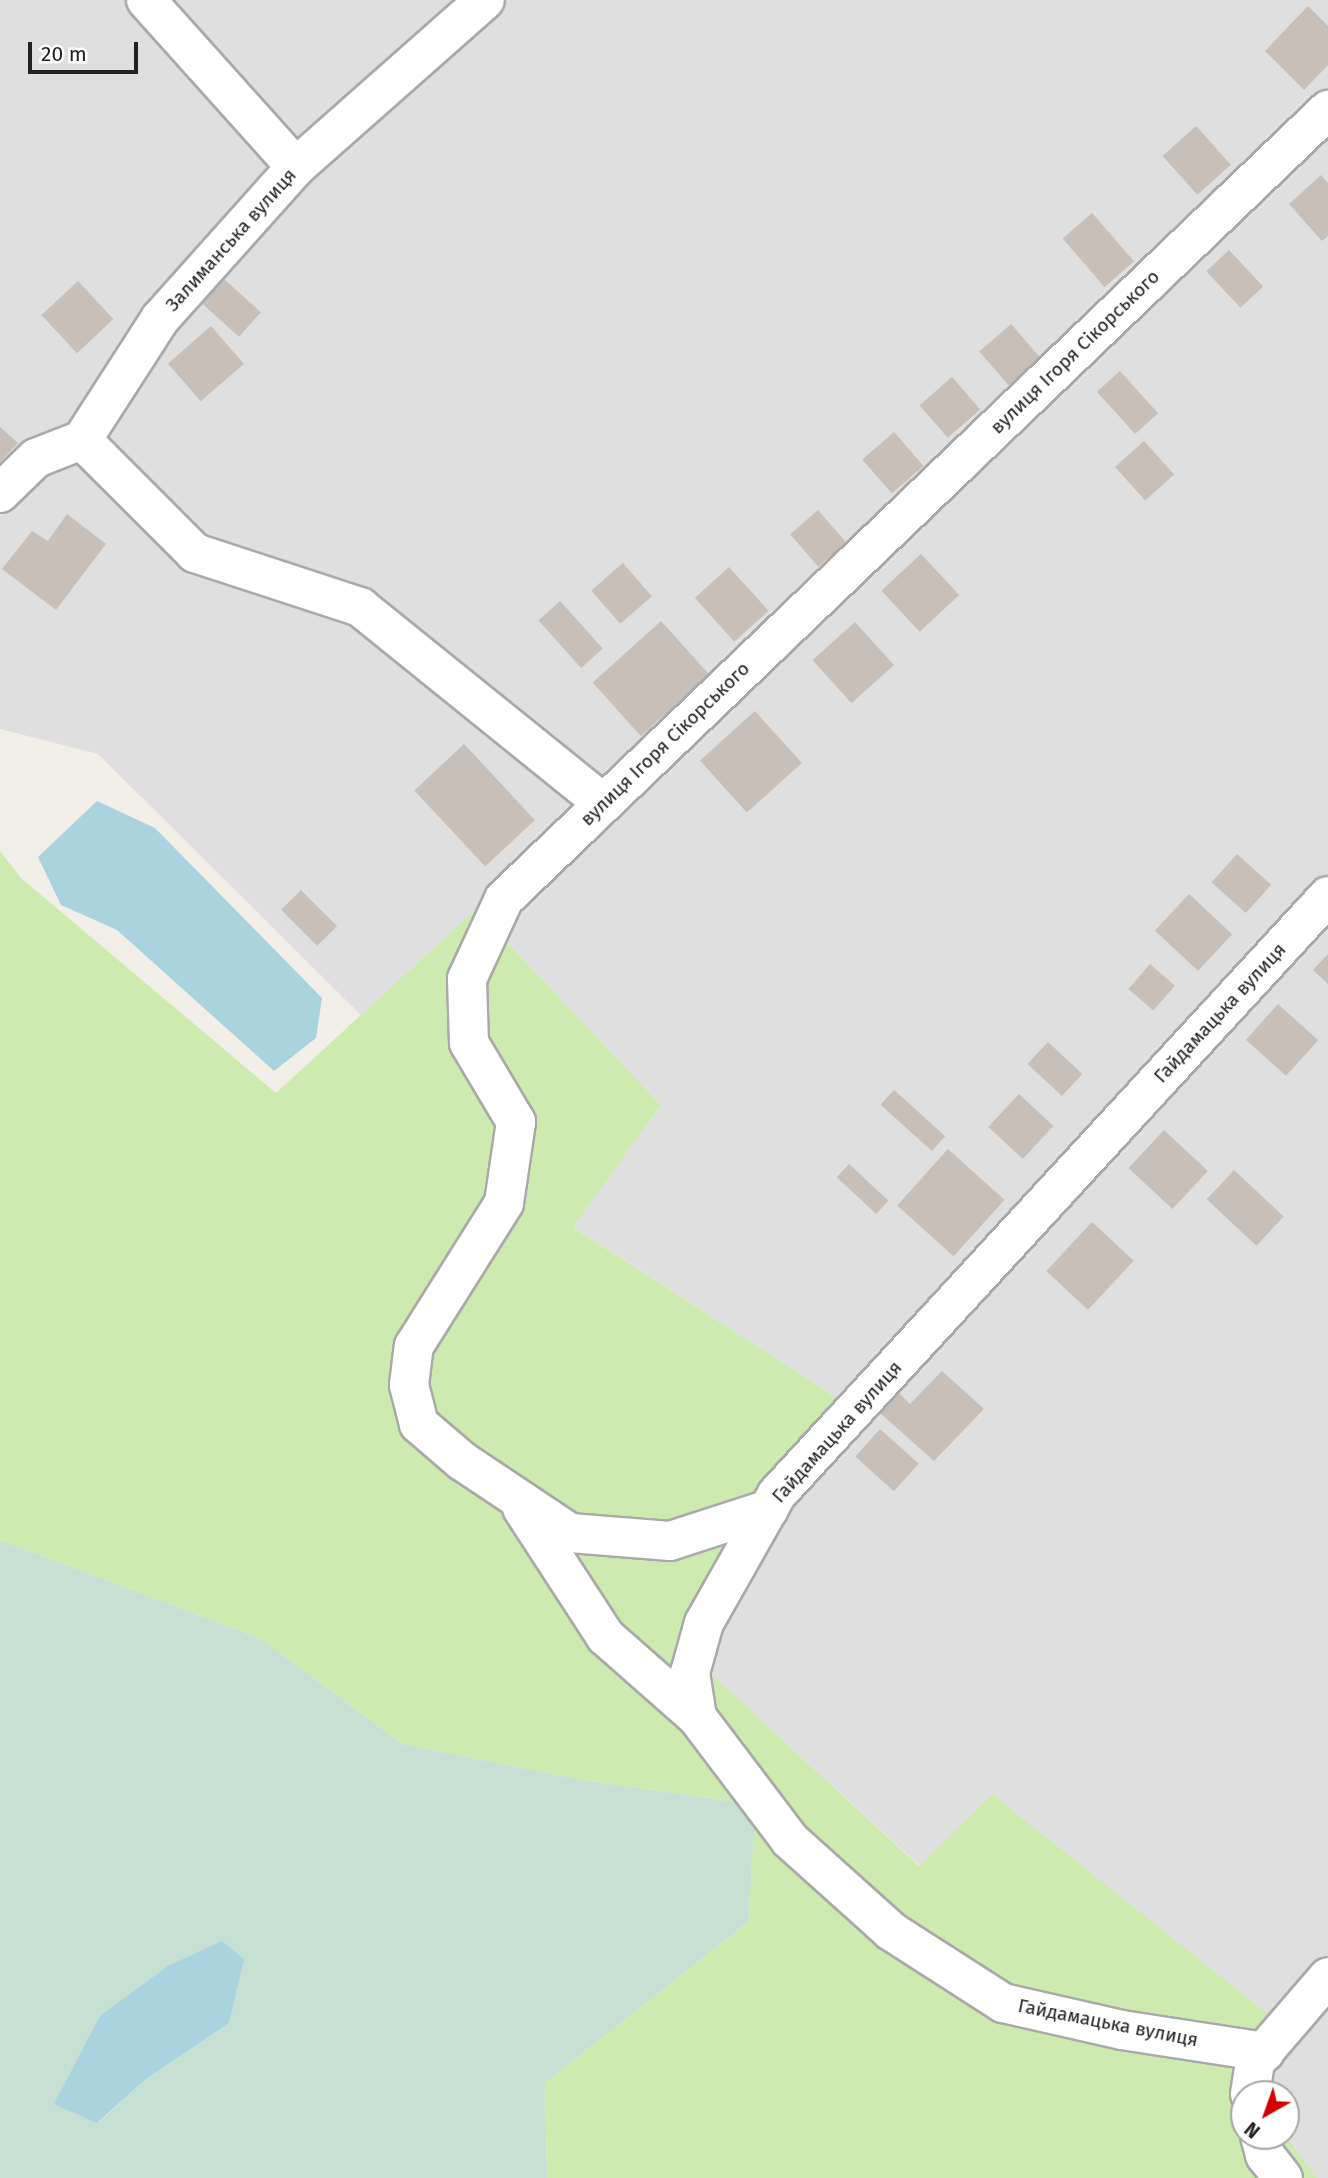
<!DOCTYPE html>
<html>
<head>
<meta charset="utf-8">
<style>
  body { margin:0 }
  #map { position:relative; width:1328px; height:2178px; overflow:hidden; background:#f2efe9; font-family:"Fira Sans",sans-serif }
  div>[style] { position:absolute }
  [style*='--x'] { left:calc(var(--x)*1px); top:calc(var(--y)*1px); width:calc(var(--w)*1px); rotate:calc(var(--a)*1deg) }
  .residential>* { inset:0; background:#e0dfdf }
  .grass>* { inset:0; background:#cdebb0 }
  .wetland>* { inset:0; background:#c6e0d4 }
  .water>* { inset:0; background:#aad3df }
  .building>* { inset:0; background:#c7bfb8; transform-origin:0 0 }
  .roads { filter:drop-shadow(2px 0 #a9a9a9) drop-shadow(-2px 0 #a9a9a9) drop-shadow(0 2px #a9a9a9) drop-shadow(0 -2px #a9a9a9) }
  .minor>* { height:38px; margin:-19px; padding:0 19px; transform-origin:19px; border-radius:19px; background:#fff }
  span { translate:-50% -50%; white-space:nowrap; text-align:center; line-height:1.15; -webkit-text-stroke:5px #fff; paint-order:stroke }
  .street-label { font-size:19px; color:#222 }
  .north { position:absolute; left:1230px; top:2080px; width:70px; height:70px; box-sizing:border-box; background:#fff; border:2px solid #a7a7a7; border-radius:50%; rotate:220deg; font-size:19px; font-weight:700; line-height:28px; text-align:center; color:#222 }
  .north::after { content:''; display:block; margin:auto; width:24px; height:32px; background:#d40000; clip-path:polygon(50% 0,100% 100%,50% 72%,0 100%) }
  .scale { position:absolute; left:28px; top:42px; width:110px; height:32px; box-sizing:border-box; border:4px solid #222; border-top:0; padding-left:9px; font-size:21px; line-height:24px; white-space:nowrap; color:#222; -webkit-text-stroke:5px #fff; paint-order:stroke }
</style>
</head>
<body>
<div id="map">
  <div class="residential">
    <i style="clip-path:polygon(0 0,1328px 0,1328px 2178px,1317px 2178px,1286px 2136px,1286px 2094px,1255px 2094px,920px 1866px,678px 1644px,845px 1403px,572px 1226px,661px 1105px,476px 909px,361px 1015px,98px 754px,0 729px)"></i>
  </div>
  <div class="grass">
    <i style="clip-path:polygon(0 851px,21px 878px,276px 1093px,476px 909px,661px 1105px,573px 1227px,845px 1403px,679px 1644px,919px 1866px,992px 1794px,1280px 2024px,1244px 2094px,1244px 2136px,1286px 2136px,1317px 2178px,547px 2178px,545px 2083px,748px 1922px,756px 1805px,582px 1780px,402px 1744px,261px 1639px,0 1540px)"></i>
  </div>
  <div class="wetland">
    <i style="clip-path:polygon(evenodd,0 1540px,261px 1639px,402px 1744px,582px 1780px,756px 1805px,748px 1922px,545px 2083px,547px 2178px,0 2178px,0 1540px,168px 1966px,229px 2023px,146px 2079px,98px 2123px,168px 1966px)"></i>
  </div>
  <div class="water">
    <i style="clip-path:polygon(97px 801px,155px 828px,322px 998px,316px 1038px,274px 1071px,117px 930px,61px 905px,38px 857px)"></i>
    <i style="clip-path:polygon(222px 1941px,244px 1959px,229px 2023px,146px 2079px,97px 2123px,54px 2104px,100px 2016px,168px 1966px)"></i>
  </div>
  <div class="building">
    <i style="clip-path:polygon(1308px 6px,1328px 26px,1328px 65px,1304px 90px,1265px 51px)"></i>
    <i style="left:1196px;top:126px;width:52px;height:45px;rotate:48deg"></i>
    <i style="clip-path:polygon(1321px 175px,1328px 183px,1328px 236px,1322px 241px,1289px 204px)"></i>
    <i style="left:1092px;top:213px;width:64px;height:39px;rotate:49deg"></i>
    <i style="left:1229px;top:250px;width:50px;height:31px;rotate:47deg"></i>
    <i style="left:223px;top:278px;width:51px;height:33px;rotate:42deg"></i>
    <i style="left:78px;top:281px;width:52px;height:50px;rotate:47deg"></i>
    <i style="left:1011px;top:324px;width:56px;height:42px;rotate:49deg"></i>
    <i style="left:211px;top:326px;width:50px;height:57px;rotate:49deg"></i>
    <i style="left:1120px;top:371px;width:57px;height:31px;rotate:48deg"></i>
    <i style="left:952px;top:377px;width:43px;height:43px;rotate:49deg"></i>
    <i style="clip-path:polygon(0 427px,18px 443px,0 462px)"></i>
    <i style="left:894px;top:432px;width:45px;height:42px;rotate:49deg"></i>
    <i style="left:1144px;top:441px;width:45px;height:39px;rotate:48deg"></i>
    <i style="left:818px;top:510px;width:43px;height:37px;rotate:49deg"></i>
    <i style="clip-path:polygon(67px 514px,106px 544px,56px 610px,2px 569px,32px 531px,48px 541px)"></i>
    <i style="left:921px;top:554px;width:56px;height:54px;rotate:47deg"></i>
    <i style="left:623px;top:563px;width:44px;height:42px;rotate:49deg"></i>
    <i style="left:729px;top:567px;width:59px;height:46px;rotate:48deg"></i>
    <i style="left:560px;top:601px;width:64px;height:29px;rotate:48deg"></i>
    <i style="left:661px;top:621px;width:72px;height:92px;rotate:48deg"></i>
    <i style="left:855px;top:622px;width:58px;height:57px;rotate:48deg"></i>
    <i style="left:755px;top:711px;width:70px;height:74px;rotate:48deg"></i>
    <i style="left:464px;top:744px;width:104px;height:68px;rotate:47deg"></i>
    <i style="left:1237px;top:854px;width:46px;height:38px;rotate:42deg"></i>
    <i style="left:301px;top:890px;width:51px;height:28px;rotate:45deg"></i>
    <i style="left:1189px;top:894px;width:59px;height:50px;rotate:43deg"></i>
    <i style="clip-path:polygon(1328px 954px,1328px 984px,1313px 970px)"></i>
    <i style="left:1150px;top:964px;width:33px;height:33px;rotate:41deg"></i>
    <i style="left:1278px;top:1004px;width:54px;height:48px;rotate:42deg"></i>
    <i style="left:1048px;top:1042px;width:47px;height:30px;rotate:43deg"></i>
    <i style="left:894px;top:1090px;width:69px;height:20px;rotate:42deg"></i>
    <i style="left:1019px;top:1094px;width:47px;height:45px;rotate:43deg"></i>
    <i style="left:1164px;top:1130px;width:60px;height:52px;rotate:43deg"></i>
    <i style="left:948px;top:1149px;width:76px;height:76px;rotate:42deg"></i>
    <i style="left:849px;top:1164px;width:54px;height:18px;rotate:43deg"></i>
    <i style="left:1234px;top:1170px;width:68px;height:40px;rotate:43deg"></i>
    <i style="left:1092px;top:1222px;width:57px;height:67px;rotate:43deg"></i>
    <i style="clip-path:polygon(942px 1371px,984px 1409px,934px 1461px,880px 1413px,898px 1392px,910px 1404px)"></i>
    <i style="left:880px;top:1429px;width:52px;height:37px;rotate:42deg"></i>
  </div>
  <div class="roads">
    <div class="minor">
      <i style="--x:146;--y:0;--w:224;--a:48.1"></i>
      <i style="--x:82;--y:440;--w:160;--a:45"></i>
      <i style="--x:195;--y:553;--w:174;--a:18.1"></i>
      <i style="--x:360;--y:607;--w:312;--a:38.9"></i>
      <i style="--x:0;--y:493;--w:50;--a:-44.2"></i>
      <i style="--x:36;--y:458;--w:49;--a:-21.4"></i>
      <i style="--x:82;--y:440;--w:144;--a:-57.2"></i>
      <i style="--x:160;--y:319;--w:204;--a:-48.2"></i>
      <i style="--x:296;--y:167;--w:252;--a:-41.5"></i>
      <i style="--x:522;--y:1508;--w:153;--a:57"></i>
      <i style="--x:605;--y:1636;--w:123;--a:41.4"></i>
      <i style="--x:769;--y:1509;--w:104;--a:162.1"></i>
      <i style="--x:670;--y:1541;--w:100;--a:-175.4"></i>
      <i style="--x:570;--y:1533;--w:130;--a:-146.3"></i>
      <i style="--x:462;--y:1461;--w:57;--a:-139.3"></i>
      <i style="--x:419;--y:1424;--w:40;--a:-104.4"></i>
      <i style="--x:409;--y:1385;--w:39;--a:-83"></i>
      <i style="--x:414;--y:1346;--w:169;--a:-57.8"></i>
      <i style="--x:504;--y:1203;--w:82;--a:-81.6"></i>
      <i style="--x:516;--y:1122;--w:92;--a:-120.7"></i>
      <i style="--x:469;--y:1043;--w:64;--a:-91.8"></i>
      <i style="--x:467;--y:979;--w:88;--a:-65.2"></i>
      <i style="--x:504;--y:899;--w:1141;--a:-43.76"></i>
      <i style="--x:1265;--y:2052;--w:145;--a:-171.3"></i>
      <i style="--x:1122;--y:2030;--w:122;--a:-167.2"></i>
      <i style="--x:1003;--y:2003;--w:133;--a:-147.3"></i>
      <i style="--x:891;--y:1931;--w:136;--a:-138"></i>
      <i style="--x:790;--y:1840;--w:154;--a:-127.1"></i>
      <i style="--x:697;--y:1717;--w:45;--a:-99"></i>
      <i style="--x:690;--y:1673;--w:52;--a:-74.4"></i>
      <i style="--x:704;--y:1623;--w:148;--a:-60.5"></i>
      <i style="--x:777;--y:1494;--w:813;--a:-47.34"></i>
      <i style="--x:1250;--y:2094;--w:32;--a:-81"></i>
      <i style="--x:1255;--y:2062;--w:112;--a:-49.3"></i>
      <i style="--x:1260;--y:2136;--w:20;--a:75"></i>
      <i style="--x:1265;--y:2155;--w:29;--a:52"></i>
    </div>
  </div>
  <div class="street-label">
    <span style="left:231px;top:240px;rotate:-48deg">Залиманська вулиця</span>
    <span style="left:1075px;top:352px;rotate:-44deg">вулиця Ігоря Сікорського</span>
    <span style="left:665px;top:744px;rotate:-44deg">вулиця Ігоря Сікорського</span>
    <span style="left:1220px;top:1013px;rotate:-47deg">Гайдамацька вулиця</span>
    <span style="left:837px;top:1432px;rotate:-48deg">Гайдамацька вулиця</span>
    <span style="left:1108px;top:2023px;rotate:11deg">Гайдамацька вулиця</span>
  </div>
  <div class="north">N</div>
  <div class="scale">20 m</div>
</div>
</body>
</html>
